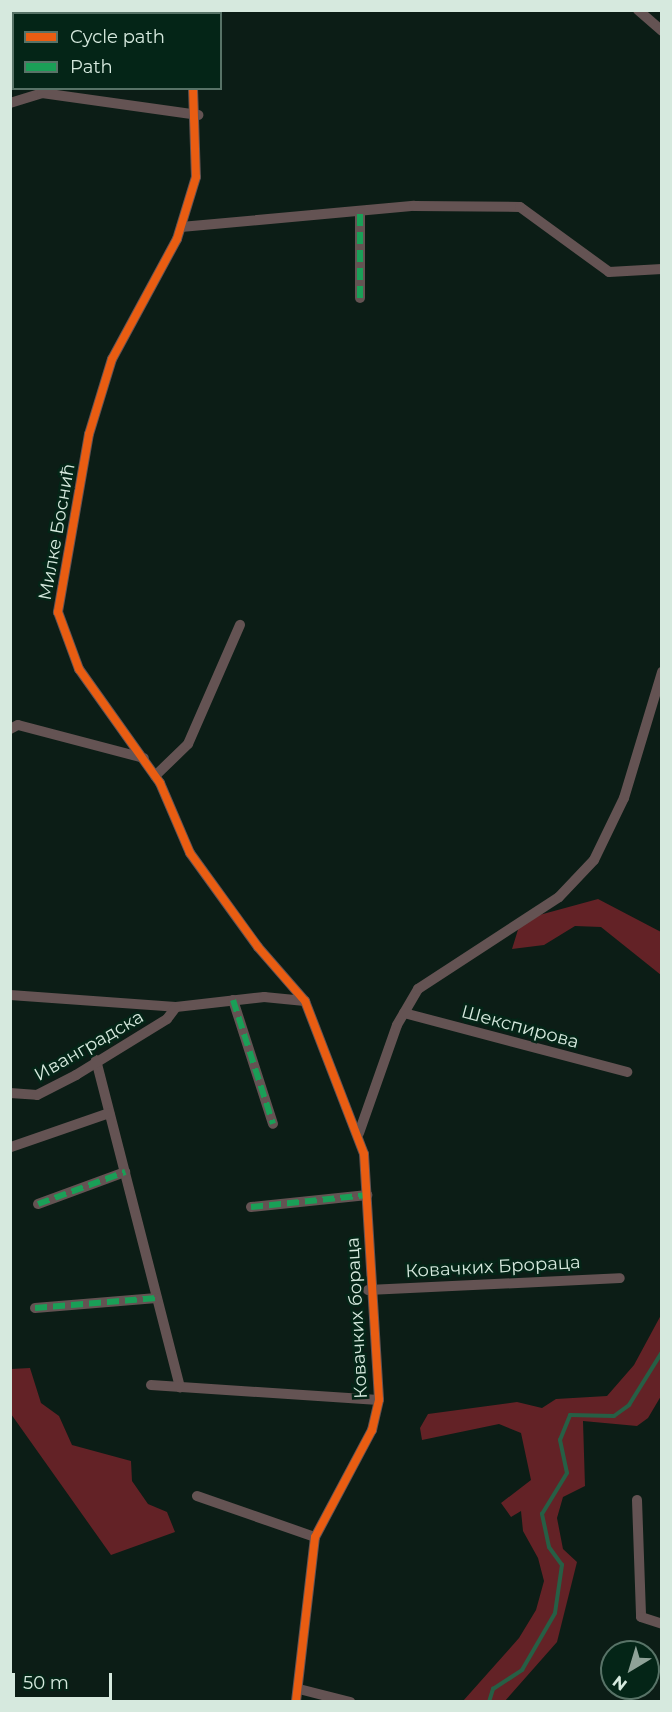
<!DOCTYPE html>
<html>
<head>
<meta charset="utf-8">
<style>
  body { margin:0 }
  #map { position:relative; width:672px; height:1712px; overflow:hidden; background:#0c1d16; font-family:Montserrat,sans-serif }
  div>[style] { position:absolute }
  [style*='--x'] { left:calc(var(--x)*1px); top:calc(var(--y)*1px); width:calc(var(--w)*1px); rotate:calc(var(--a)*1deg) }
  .green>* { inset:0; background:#632226 }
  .stream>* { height:4px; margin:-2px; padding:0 2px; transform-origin:2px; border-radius:2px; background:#265f45 }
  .minor>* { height:10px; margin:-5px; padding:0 5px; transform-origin:5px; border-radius:5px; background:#645353 }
  .quiet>* { height:6px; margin-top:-3px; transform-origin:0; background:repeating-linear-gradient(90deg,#1a9f57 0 12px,transparent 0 18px) }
  .cycleway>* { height:8px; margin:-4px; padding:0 4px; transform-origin:4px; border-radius:4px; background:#e95d12 }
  span { translate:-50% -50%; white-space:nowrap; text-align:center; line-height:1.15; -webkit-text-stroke:5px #042517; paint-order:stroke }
  .street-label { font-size:18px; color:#d6e9de }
  .frame { position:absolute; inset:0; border:12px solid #d6e9de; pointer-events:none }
  .legend { position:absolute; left:12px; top:12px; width:210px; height:78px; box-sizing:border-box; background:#042517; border:2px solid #587367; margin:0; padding:8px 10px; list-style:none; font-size:18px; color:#d6e9de }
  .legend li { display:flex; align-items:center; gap:12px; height:30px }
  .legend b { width:30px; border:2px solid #587367 }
  .north { position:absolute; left:600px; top:1640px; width:60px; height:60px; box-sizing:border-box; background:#042517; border:2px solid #587367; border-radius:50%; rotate:218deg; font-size:16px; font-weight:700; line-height:24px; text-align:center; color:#d6e9de }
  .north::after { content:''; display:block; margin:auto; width:21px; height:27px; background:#8fa298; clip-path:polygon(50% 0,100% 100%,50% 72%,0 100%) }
  .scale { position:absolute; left:12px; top:1673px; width:100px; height:27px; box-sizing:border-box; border:3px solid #d6e9de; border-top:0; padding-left:8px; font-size:18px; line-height:21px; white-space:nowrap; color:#d6e9de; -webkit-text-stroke:4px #042517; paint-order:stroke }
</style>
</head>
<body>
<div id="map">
  <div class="green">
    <i style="clip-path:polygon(598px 899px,661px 932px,661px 975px,601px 927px,575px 926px,544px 945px,512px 949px,521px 920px)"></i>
    <i style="clip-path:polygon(661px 1315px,661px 1396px,648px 1418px,637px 1426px,583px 1421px,585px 1486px,563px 1497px,557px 1518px,563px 1549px,577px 1562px,557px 1642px,505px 1701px,463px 1701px,519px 1638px,536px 1610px,544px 1581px,538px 1558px,523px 1531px,521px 1511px,511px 1517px,501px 1503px,531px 1480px,521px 1433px,499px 1424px,422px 1440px,420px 1428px,428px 1414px,517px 1402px,542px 1408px,556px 1399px,607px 1396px,634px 1365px)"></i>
    <i style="clip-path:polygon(30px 1368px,41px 1403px,59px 1416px,72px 1445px,131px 1461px,132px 1481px,148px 1504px,167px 1512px,175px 1532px,111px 1555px,11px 1414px,11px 1369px)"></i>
  </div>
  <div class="stream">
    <i style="--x:489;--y:1702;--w:14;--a:-73"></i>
    <i style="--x:493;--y:1689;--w:35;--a:-33"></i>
    <i style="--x:522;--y:1670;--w:66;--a:-59.9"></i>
    <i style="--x:555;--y:1613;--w:49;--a:-81.7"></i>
    <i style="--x:562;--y:1565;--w:22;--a:-126"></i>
    <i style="--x:549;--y:1547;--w:34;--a:-102"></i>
    <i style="--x:542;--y:1514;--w:48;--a:-58.6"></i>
    <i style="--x:567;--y:1473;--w:34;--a:-102"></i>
    <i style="--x:560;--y:1440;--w:27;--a:-68"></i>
    <i style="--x:570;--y:1415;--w:44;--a:1.3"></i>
    <i style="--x:614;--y:1416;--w:19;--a:-36"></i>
    <i style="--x:629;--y:1405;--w:62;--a:-58.1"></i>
  </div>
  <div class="minor">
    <i style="--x:180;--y:10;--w:4;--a:76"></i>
    <i style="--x:638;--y:10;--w:32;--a:41"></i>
    <i style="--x:193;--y:88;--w:89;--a:88.1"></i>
    <i style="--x:196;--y:177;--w:65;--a:107"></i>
    <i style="--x:177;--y:239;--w:136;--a:118.4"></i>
    <i style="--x:112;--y:359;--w:78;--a:107"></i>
    <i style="--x:89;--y:434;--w:181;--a:99.9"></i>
    <i style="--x:58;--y:612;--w:61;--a:69.8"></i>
    <i style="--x:79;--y:669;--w:140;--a:54.6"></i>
    <i style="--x:160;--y:783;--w:76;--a:66.8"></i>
    <i style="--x:190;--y:853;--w:116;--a:54.1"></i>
    <i style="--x:258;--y:947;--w:72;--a:49"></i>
    <i style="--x:305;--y:1001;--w:164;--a:68.9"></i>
    <i style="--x:364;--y:1154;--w:246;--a:86.5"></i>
    <i style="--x:379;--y:1400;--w:31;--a:103"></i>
    <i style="--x:372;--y:1430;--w:121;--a:118"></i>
    <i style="--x:315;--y:1537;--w:166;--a:96.6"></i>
    <i style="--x:10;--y:103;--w:34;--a:-17"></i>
    <i style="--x:42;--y:93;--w:158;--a:8"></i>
    <i style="--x:181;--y:227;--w:234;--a:-5.2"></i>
    <i style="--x:414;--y:206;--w:106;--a:0.5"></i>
    <i style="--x:520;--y:207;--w:110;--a:36.1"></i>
    <i style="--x:609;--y:272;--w:53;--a:-3.2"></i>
    <i style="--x:360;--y:298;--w:86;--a:-90"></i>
    <i style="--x:10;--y:729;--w:9;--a:-27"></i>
    <i style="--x:18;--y:725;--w:130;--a:14.7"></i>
    <i style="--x:155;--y:776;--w:46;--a:-44.1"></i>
    <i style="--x:188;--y:744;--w:130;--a:-66.4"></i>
    <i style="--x:10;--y:995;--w:166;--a:4.1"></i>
    <i style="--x:176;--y:1007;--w:89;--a:-6.5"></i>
    <i style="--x:264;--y:997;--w:41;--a:5.6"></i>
    <i style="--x:233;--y:1000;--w:130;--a:72.1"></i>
    <i style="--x:404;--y:1013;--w:231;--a:14.8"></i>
    <i style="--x:96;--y:1060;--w:338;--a:75.6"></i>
    <i style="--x:10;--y:1093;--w:27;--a:4"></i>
    <i style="--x:37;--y:1095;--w:44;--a:-27.1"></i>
    <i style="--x:76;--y:1075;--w:107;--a:-31.6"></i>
    <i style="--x:167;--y:1019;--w:15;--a:-53"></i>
    <i style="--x:359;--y:1133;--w:114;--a:-70.6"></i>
    <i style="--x:397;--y:1025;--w:42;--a:-59.7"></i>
    <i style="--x:418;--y:989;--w:168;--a:-33.1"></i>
    <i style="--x:559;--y:897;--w:51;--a:-46.6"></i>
    <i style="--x:594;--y:860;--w:69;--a:-64.2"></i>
    <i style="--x:624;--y:798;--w:132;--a:-73.2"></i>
    <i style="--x:11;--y:1147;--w:104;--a:-19.1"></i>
    <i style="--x:38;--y:1204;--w:93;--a:-20.2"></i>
    <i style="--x:251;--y:1207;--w:117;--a:-5.9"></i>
    <i style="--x:368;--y:1290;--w:252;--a:-2.7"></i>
    <i style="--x:35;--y:1308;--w:122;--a:-4.7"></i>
    <i style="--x:151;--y:1385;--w:228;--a:3.8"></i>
    <i style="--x:197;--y:1496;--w:125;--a:19.2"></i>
    <i style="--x:637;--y:1500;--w:117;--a:88"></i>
    <i style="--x:641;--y:1617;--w:22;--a:18"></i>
    <i style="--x:299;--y:1689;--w:53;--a:14.3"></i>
  </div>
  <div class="quiet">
    <i style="--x:360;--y:298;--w:86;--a:-90"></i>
    <i style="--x:233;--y:1000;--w:130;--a:72.1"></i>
    <i style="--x:38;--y:1204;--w:93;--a:-20.2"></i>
    <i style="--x:251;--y:1207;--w:117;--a:-5.9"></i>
    <i style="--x:35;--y:1308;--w:122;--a:-4.7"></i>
  </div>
  <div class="cycleway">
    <i style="--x:193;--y:88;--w:89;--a:88.1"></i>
    <i style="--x:196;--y:177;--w:65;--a:107"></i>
    <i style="--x:177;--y:239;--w:136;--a:118.4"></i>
    <i style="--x:112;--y:359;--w:78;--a:107"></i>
    <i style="--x:89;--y:434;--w:181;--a:99.9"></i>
    <i style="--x:58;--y:612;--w:61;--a:69.8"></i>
    <i style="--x:79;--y:669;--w:140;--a:54.6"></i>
    <i style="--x:160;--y:783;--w:76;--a:66.8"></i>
    <i style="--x:190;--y:853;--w:116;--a:54.1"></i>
    <i style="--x:258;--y:947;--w:72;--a:49"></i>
    <i style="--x:305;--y:1001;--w:164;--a:68.9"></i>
    <i style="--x:364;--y:1154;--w:246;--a:86.5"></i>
    <i style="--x:379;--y:1400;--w:31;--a:103"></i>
    <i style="--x:372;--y:1430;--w:121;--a:118"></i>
    <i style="--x:315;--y:1537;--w:166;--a:96.6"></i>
  </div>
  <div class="street-label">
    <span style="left:57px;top:532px;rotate:-80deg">Милке Боснић</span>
    <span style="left:520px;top:1027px;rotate:15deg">Шекспирова</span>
    <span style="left:89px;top:1046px;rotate:-30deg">Иванградска</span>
    <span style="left:493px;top:1267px;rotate:-3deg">Ковачких Брораца</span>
    <span style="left:357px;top:1318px;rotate:-93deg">Ковачких бораца</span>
  </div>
  <div class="frame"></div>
  <ul class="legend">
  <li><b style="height:8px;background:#e95d12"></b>Cycle path</li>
  <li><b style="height:8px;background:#1a9f57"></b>Path</li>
  </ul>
  <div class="north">N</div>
  <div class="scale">50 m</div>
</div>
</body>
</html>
